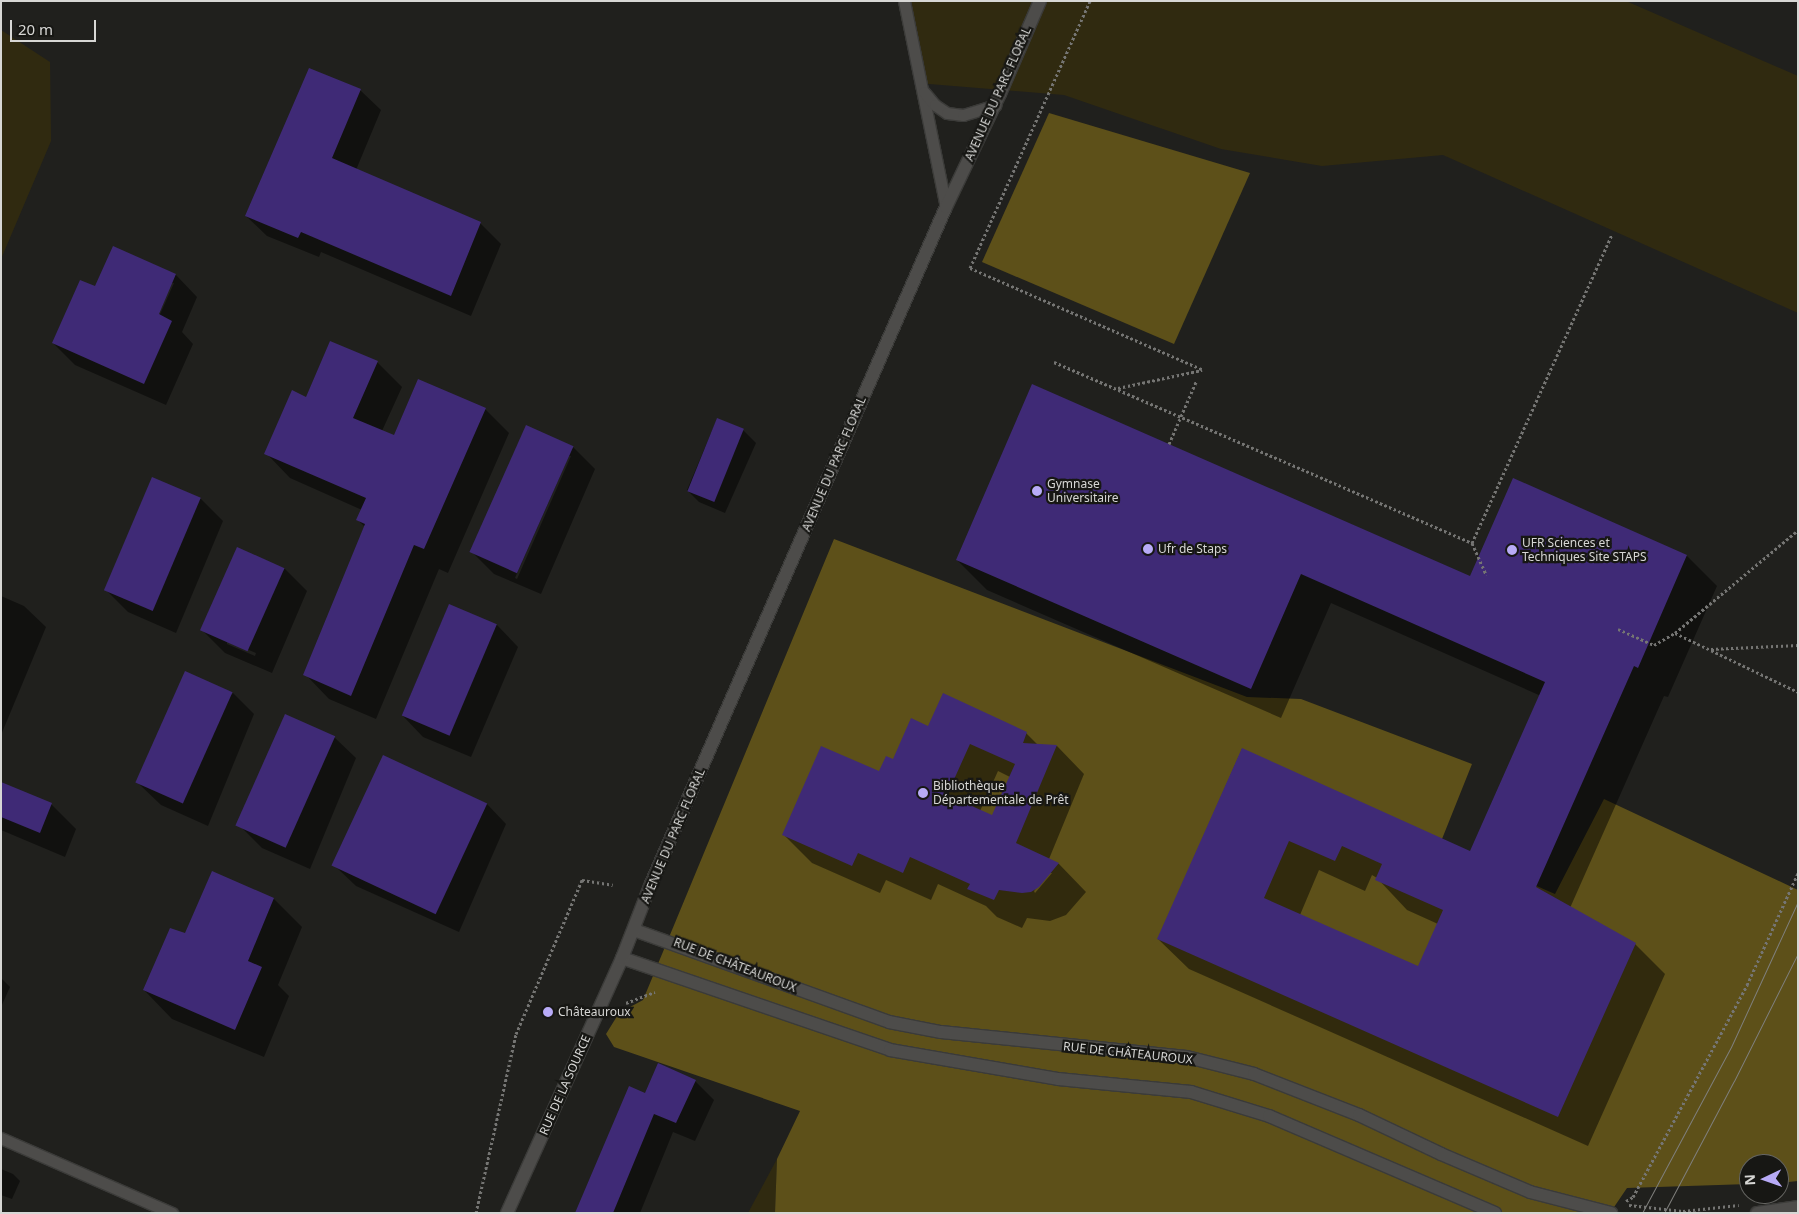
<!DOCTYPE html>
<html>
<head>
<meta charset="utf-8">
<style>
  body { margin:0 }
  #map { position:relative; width:1799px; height:1214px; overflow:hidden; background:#20201d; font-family:"Noto Sans",sans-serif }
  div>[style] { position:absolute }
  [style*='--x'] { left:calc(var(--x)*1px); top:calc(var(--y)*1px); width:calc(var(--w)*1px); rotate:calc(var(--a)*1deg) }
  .green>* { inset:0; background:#302a10 }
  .forest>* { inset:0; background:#5d5019 }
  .shadow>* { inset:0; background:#0007 }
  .building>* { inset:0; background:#3f2a76; transform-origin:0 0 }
  .path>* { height:3px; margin-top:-1.5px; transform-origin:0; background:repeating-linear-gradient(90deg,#757573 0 2.5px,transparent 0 5px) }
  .roads { filter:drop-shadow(1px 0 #3b3b39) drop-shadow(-1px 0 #3b3b39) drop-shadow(0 1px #3b3b39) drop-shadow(0 -1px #3b3b39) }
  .lane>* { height:11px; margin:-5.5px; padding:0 5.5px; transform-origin:5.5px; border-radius:5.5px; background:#4d4c4a }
  .secondary>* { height:12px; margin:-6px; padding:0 6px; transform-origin:6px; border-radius:6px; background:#4d4c4a }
  .tram>* { height:1px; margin:-0.5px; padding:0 0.5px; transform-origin:0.5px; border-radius:0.5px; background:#7f7f7c }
  .path-bridge>* { height:3px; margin-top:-1.5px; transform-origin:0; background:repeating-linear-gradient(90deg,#757573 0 2.5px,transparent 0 5px) }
  .dots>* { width:14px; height:14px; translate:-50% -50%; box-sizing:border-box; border:2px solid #171714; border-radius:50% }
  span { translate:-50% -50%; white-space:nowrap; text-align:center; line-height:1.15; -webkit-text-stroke:4.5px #171714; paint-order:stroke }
  .street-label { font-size:12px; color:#d7d7d5 }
  .poi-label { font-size:12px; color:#d7d7d5 }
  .left { translate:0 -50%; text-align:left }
  .frame { position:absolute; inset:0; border:2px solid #d7d7d5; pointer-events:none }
  .north { position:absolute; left:1739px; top:1154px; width:50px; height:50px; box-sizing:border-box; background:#171714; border:1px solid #646461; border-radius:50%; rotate:267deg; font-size:14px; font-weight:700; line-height:20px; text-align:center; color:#d7d7d5 }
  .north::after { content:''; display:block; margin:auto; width:18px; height:22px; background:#b8abf7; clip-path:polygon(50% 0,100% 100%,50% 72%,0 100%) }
  .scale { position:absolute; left:10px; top:20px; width:86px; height:22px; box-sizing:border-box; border:2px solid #d7d7d5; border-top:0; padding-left:6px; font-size:15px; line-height:18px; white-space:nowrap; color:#d7d7d5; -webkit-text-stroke:4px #171714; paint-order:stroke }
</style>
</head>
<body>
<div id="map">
  <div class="green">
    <i style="clip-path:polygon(898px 1px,1626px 1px,1798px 76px,1798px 313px,1443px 155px,1322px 166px,1221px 149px,1064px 95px,917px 83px)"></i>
    <i style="clip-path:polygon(1px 30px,50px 62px,51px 141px,1px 259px)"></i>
    <i style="clip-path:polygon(777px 1159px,775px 1213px,748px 1213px)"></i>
  </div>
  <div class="forest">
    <i style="clip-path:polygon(1049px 113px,1250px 173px,1174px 344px,982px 262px)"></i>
    <i style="clip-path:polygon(834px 539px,1247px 697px,1301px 699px,1472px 764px,1440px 844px,1555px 894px,1604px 799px,1798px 890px,1798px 1181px,1779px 1183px,1779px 1164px,1749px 1164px,1749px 1184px,1627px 1188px,1610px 1213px,775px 1213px,777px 1159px,800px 1111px,614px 1047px,606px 1034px,619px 1013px,643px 1000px)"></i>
  </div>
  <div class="shadow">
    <i style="clip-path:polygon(360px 90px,381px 110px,356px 170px,480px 223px,501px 244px,471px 316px,321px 252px,319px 257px,267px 236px,246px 216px)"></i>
    <i style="clip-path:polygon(evenodd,114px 248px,176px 275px,197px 297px,182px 332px,193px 344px,166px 405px,75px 365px,53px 343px,96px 288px,114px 248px,171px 283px,174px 283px,157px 321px,155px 320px,171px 283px)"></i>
    <i style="clip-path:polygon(377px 362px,402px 387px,382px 431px,394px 436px,485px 409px,509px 433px,448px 573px,439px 569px,376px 719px,329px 699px,305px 674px,365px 527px,358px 520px,362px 510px,290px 478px,266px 453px,307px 398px)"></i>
    <i style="clip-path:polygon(717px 419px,743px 430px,756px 443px,725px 513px,699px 502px,687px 490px)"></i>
    <i style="clip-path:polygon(evenodd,573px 447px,595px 469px,541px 594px,494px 574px,472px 552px,573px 447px,569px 456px,571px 456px,517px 579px,515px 578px,569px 456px)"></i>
    <i style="clip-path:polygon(153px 479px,201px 499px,223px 521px,176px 633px,128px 612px,106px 590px)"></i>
    <i style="clip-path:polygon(evenodd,1514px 480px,1687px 556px,1717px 586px,1668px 697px,1664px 696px,1570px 908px,1635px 944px,1665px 974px,1588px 1146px,1189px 969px,1158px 939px,1242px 749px,1471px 853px,1541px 696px,1331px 603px,1281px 718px,987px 590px,957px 560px,1471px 577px,1514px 480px,1319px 870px,1365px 891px,1372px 875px,1377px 878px,1407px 910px,1438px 924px,1418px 968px,1300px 915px,1319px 870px)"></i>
    <i style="clip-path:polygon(evenodd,237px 549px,285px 569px,307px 591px,272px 673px,225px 653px,203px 631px,237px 549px,227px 641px,256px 653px,255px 656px,227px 644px,227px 641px)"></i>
    <i style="clip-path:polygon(1px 596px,24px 606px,46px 627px,1px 735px)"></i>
    <i style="clip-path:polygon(449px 605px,497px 625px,518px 647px,471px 757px,423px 737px,402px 715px)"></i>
    <i style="clip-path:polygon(233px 693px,254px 714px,208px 826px,161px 805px,139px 784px)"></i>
    <i style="clip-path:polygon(evenodd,928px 727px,1026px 733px,1038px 745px,1057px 746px,1084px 774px,1049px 859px,1059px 864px,1086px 892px,1066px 915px,1050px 921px,1027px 918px,1022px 928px,997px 917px,986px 906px,938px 884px,931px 900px,886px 880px,880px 893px,812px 863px,784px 835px,880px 773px,928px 727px,998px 771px,1010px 777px,993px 817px,980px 811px,998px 771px,928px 727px,1049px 873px,1052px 873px,1035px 893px,1034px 891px,1049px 873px)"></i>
    <i style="clip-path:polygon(334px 737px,356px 758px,310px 869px,262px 848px,240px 826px)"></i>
    <i style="clip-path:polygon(384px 757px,487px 804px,506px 824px,459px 932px,356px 886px,336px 867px)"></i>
    <i style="clip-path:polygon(1px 783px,51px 804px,76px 829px,65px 857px,1px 830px)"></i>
    <i style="clip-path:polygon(212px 872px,274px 899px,302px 927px,278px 985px,289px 996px,264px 1057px,172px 1019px,144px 990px,185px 935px)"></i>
    <i style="clip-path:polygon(1px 978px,10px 987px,1px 1007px)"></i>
    <i style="clip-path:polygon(695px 1081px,714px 1100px,695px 1141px,673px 1132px,640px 1213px,576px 1213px,645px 1094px)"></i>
    <i style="clip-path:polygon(1px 1169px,13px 1174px,20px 1181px,12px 1199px,1px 1195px)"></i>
  </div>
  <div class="building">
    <i style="clip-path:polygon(309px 68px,361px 89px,332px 158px,481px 222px,451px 296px,301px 232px,298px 238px,245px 216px)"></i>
    <i style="clip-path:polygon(113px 246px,176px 274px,159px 314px,172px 321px,144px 384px,52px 343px,80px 280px,95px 286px)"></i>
    <i style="clip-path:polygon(330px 341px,378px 361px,353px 418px,394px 435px,418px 379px,486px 408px,424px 549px,414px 545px,351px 696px,303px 675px,365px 524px,356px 520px,366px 498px,264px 454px,292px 390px,306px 397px)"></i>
    <i style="clip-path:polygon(evenodd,1032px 384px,1470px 576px,1513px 478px,1687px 555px,1638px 668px,1634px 666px,1536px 887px,1636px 943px,1558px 1117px,1157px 939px,1242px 748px,1470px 851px,1545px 682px,1301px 574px,1251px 689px,956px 560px,1032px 384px,1289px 841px,1335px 861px,1342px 846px,1382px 864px,1375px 880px,1443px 910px,1418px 966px,1264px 898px,1289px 841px)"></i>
    <i style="left:717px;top:418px;width:29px;height:79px;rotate:22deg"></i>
    <i style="left:526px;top:425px;width:52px;height:139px;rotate:24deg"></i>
    <i style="left:152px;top:477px;width:53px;height:123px;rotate:23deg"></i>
    <i style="left:237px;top:547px;width:52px;height:91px;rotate:24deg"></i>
    <i style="left:449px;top:604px;width:52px;height:121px;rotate:23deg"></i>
    <i style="left:185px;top:671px;width:52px;height:122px;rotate:24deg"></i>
    <i style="clip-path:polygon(evenodd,943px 693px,1027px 732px,1023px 743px,1057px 745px,1016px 843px,1059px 863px,1039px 887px,1031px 892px,1022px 893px,999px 890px,994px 900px,967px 889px,970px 884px,910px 857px,903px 873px,858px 853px,852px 866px,782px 835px,821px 746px,879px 771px,886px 756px,893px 759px,911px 718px,928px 726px,943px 693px,970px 744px,1015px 764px,992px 815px,947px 795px,970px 744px)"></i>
    <i style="left:285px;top:714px;width:55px;height:122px;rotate:24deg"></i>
    <i style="left:383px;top:755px;width:115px;height:122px;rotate:25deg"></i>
    <i style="clip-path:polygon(1px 782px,52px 803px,40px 833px,1px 817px)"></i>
    <i style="clip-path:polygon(212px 871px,274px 898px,248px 961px,262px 967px,235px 1030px,143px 990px,170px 928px,185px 933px)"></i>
    <i style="clip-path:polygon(658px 1063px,696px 1080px,676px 1123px,654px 1114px,613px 1213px,575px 1213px,629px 1086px,645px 1093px)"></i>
  </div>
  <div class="path">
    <i style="--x:1090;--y:1;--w:293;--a:114.2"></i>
    <i style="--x:970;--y:268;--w:254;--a:23.6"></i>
    <i style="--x:1054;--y:362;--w:456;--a:23.4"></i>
    <i style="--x:1472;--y:543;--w:35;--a:66"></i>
    <i style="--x:1118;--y:388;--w:86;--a:-12.1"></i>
    <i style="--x:1472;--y:543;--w:338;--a:-65.6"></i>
    <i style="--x:1618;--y:629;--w:39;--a:24"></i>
    <i style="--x:1654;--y:645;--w:24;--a:-30"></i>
    <i style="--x:1675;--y:633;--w:160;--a:-39.9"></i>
    <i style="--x:1675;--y:633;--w:136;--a:25.6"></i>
    <i style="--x:1711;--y:649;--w:87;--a:-2.6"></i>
    <i style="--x:626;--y:1003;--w:31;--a:-21"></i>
    <i style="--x:1626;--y:1201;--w:8;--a:-30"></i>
    <i style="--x:1633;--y:1197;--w:241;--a:-61.7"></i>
    <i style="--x:1747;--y:985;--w:123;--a:-65.5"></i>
    <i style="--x:1629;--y:1205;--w:54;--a:6.3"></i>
    <i style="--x:1683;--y:1211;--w:56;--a:-6.1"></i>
    <i style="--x:476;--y:1213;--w:183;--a:-77.4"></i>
    <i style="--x:516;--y:1034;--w:168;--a:-66.8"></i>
    <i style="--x:582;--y:880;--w:31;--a:9"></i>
  </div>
  <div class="roads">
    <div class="lane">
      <i style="--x:904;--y:1;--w:210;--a:78.5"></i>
      <i style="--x:924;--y:92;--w:17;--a:50"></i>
      <i style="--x:935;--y:105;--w:14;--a:34"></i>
      <i style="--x:947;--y:113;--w:16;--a:7"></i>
      <i style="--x:963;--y:115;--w:34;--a:-17"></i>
      <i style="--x:1;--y:1138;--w:187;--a:23.7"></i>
    </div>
    <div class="secondary">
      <i style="--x:634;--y:930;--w:271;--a:19.8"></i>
      <i style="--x:889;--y:1022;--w:53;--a:10.9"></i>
      <i style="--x:941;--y:1032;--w:247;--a:5.8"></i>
      <i style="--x:1187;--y:1057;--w:69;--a:14.2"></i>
      <i style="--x:1254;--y:1074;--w:113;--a:21.3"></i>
      <i style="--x:1359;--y:1115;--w:91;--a:25.4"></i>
      <i style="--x:1441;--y:1154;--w:97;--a:23.1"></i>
      <i style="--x:1530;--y:1192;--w:84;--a:14.5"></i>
      <i style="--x:622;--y:958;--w:283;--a:18.9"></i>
      <i style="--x:890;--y:1050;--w:170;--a:9.8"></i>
      <i style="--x:1058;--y:1079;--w:134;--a:5.6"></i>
      <i style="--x:1191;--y:1092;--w:82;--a:17.1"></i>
      <i style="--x:1269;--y:1116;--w:246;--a:23.2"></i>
      <i style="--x:507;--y:1213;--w:280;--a:-65.7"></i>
      <i style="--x:622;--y:958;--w:77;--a:-68.7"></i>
      <i style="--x:650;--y:886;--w:741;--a:-66.45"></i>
      <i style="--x:946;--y:207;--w:125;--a:-64.5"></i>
      <i style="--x:1000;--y:94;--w:101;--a:-66.7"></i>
      <i style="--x:1757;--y:1213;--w:41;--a:-8.3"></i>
    </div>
  </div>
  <div class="tram">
    <i style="--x:1642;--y:1213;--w:188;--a:-61.8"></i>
    <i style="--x:1731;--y:1047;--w:161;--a:-65.3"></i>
    <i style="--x:1664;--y:1213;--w:149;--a:-62.1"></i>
    <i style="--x:1734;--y:1081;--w:143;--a:-63.4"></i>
  </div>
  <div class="path-bridge">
    <i style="--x:1169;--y:444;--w:68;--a:-66.5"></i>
  </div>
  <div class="dots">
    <i style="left:1037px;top:491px;background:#b8abf7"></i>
    <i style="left:1148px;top:549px;background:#b8abf7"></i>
    <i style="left:1512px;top:550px;background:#b8abf7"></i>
    <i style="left:923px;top:793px;background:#b8abf7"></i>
    <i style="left:548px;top:1012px;background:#b8abf7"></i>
  </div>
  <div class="street-label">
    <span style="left:998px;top:94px;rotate:-66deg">AVENUE DU PARC FLORAL</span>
    <span style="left:834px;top:464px;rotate:-67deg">AVENUE DU PARC FLORAL</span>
    <span style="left:673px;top:836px;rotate:-67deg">AVENUE DU PARC FLORAL</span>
    <span style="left:735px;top:965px;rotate:21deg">RUE DE CHÂTEAUROUX</span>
    <span style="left:1128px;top:1053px;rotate:6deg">RUE DE CHÂTEAUROUX</span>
    <span style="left:565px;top:1085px;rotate:-66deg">RUE DE LA SOURCE</span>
  </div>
  <div class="poi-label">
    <span class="left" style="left:1047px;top:491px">Gymnase<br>Universitaire</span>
    <span class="left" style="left:1522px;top:550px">UFR Sciences et<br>Techniques Site STAPS</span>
    <span class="left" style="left:1158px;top:549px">Ufr de Staps</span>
    <span class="left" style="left:933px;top:793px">Bibliothèque<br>Départementale de Prêt</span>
    <span class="left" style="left:558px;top:1012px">Châteauroux</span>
  </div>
  <div class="frame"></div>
  <div class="north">N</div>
  <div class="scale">20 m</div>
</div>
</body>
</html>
